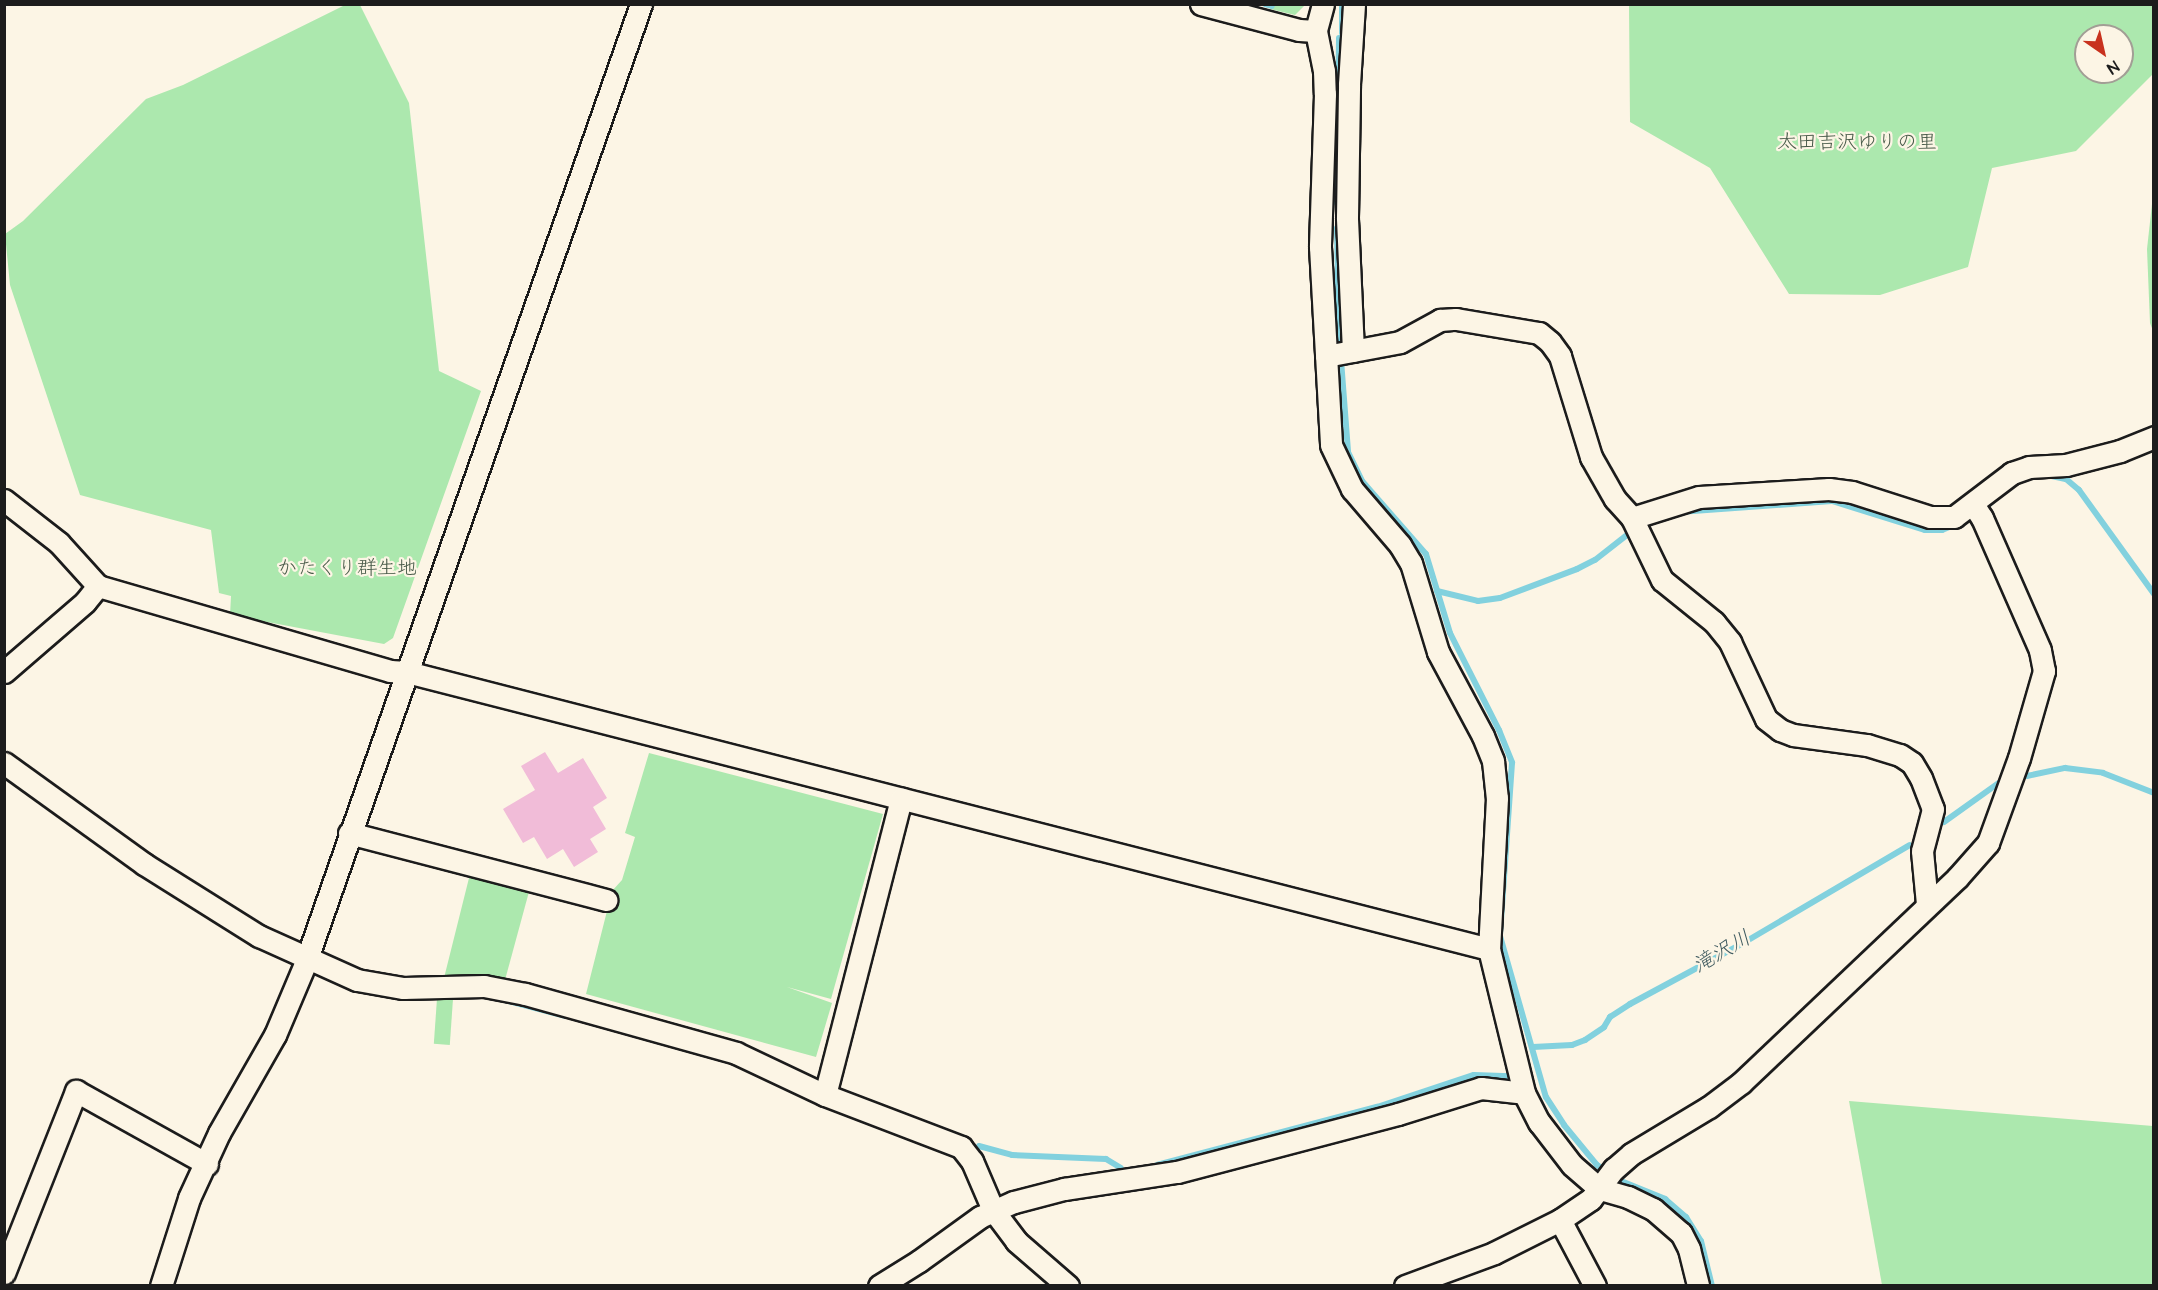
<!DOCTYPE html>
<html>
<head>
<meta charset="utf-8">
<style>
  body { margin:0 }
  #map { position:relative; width:2158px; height:1290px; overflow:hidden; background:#fcf5e5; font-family:"Architects Daughter","Klee One",sans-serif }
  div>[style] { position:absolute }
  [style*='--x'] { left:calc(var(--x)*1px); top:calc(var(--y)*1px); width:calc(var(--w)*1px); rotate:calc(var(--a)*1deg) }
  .green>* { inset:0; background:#ace8ae; transform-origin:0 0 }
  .stream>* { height:6px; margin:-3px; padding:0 3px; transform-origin:3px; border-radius:3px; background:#82d1de }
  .building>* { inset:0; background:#f1bcd8 }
  .roads { filter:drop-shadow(2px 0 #1c1c1c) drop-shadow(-2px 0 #1c1c1c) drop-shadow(0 2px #1c1c1c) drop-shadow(0 -2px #1c1c1c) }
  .minor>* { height:21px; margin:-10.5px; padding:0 10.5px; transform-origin:10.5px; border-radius:10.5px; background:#fcf5e5 }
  span { translate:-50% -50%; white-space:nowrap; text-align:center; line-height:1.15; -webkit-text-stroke:4.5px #fcf5e5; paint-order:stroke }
  .park-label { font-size:20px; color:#475948 }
  .water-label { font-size:21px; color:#405b60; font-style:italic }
  .frame { position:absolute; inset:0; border:6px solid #1c1c1c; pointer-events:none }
  .north { position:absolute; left:2074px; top:24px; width:60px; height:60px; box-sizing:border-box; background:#fcf5e5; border:2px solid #a29e95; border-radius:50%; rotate:146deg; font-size:16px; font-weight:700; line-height:24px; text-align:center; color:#1c1c1c }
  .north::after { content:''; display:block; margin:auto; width:21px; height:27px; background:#c8321e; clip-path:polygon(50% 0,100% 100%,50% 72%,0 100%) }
</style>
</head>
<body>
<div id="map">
  <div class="green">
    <i style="clip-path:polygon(345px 5px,360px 5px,409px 103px,439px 371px,481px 391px,393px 638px,384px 644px,230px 615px,231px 596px,219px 593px,211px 530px,80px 495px,10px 285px,5px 234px,23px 221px,146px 99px,183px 85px)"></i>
    <i style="clip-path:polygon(1272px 5px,1272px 4px,1305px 5px,1295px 15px,1270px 9px)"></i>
    <i style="clip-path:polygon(evenodd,1629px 5px,2153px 5px,2153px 74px,2076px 151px,1992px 168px,1968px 267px,1880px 295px,1789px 294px,1710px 168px,1630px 122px,1629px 5px,2086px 36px,2122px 36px,2122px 72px,2086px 72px,2086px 36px)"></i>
    <i style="clip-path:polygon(2153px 195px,2154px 331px,2153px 331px,2150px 323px,2147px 249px)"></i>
    <i style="clip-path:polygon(649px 753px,883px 814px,831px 999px,787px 987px,832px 1003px,816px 1057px,586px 994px,607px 911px,603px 909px,607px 891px,612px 891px,622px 880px,635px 837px,625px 833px)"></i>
    <i style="clip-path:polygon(470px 874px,530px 888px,505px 980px,444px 978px)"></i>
    <i style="left:453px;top:999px;width:46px;height:16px;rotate:94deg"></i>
    <i style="clip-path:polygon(1849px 1101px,2153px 1126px,2153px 1285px,1882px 1285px)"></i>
  </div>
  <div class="stream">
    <i style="--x:1265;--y:4;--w:7;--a:16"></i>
    <i style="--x:1342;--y:4;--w:29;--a:90"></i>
    <i style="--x:1337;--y:203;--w:165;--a:-89.3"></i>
    <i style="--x:1337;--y:228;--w:106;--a:88.9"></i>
    <i style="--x:1339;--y:334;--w:118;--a:85.6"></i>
    <i style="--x:1348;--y:452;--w:32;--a:64"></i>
    <i style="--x:1362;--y:481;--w:97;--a:48.8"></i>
    <i style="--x:1426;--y:554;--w:83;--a:73.1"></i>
    <i style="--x:1450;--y:633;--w:109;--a:63.2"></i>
    <i style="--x:1499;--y:730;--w:35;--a:68"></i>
    <i style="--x:1512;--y:763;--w:173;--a:94"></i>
    <i style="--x:1500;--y:936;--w:167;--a:74.1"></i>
    <i style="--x:1546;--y:1097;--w:33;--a:57"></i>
    <i style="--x:1564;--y:1125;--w:52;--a:50.5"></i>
    <i style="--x:1597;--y:1165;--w:29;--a:34"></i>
    <i style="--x:1621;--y:1181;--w:48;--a:22.2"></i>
    <i style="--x:1665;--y:1199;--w:28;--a:41"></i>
    <i style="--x:1686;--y:1217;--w:28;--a:58"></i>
    <i style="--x:1701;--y:1241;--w:46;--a:76.3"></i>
    <i style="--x:2047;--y:475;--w:19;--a:12"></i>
    <i style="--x:2066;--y:479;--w:17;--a:40"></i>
    <i style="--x:2079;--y:490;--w:128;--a:54.2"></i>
    <i style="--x:1987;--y:506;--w:15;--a:-42"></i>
    <i style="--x:1679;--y:512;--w:153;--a:-4.1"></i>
    <i style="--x:1832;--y:501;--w:97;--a:17.3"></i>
    <i style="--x:1925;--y:530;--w:17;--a:0"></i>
    <i style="--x:1942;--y:530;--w:13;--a:-23"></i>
    <i style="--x:1437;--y:591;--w:42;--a:13.7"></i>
    <i style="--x:1478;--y:601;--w:22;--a:-8"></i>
    <i style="--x:1500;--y:598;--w:82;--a:-20.6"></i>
    <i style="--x:1577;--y:569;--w:20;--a:-27"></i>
    <i style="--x:1595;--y:560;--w:42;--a:-38.2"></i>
    <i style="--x:2027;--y:776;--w:39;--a:-12"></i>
    <i style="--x:2065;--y:768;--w:38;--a:7"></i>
    <i style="--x:2103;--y:773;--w:55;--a:21.4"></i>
    <i style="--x:1944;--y:822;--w:69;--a:-35.5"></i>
    <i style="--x:505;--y:1000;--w:62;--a:14.9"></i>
    <i style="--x:1533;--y:1047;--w:39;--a:-3"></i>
    <i style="--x:1572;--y:1045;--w:14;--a:-21"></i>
    <i style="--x:1585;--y:1040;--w:23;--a:-34"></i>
    <i style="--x:1604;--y:1027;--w:12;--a:-59"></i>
    <i style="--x:1610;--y:1017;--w:24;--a:-33"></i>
    <i style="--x:1630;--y:1004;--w:131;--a:-28.3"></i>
    <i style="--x:1745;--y:942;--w:191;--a:-30.5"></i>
    <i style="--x:979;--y:1146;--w:34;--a:15"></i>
    <i style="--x:1012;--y:1155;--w:94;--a:2.4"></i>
    <i style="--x:1106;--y:1159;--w:17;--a:31"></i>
    <i style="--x:1157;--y:1165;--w:228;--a:-14.8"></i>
    <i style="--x:1377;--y:1107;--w:102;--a:-18.3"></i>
    <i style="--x:1474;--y:1075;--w:36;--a:2"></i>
  </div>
  <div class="building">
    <i style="clip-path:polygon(545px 752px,558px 773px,583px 758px,607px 798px,593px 807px,606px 829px,590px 839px,598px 852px,574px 867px,563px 849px,547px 859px,534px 837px,523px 843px,503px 809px,535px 790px,521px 766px)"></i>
  </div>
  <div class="roads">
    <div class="minor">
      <i style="--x:1201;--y:4;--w:101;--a:14.9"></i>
      <i style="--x:1299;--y:30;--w:17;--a:3"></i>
      <i style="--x:1323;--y:4;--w:28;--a:105"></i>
      <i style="--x:1316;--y:31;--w:41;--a:78.7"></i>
      <i style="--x:1324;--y:71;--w:23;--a:88"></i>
      <i style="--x:1325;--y:94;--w:153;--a:91.9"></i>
      <i style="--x:1320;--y:247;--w:198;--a:86.8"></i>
      <i style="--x:1331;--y:445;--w:49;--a:64.5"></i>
      <i style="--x:1352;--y:489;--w:74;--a:49.4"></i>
      <i style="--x:1400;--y:545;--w:21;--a:59"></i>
      <i style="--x:1411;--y:563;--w:93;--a:73.1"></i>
      <i style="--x:1438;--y:652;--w:95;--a:61.8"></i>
      <i style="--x:1483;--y:736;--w:27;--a:68"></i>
      <i style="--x:1493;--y:761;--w:37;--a:84"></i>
      <i style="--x:1497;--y:798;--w:151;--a:93"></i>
      <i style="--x:1489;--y:949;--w:148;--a:76.3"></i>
      <i style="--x:1524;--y:1093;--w:33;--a:63"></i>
      <i style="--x:1539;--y:1122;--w:54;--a:52.5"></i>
      <i style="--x:1572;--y:1165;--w:37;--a:41"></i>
      <i style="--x:1600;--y:1189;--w:29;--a:16"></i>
      <i style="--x:1628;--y:1197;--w:28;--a:26"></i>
      <i style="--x:1653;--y:1209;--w:37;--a:41"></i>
      <i style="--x:1681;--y:1233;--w:18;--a:63"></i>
      <i style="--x:1689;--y:1249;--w:38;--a:76"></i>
      <i style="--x:1353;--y:351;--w:134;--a:-92.6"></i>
      <i style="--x:1347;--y:217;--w:133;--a:-89.1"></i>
      <i style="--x:1349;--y:84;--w:80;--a:-86.4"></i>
      <i style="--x:1326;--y:356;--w:75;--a:-10.7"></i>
      <i style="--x:1400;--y:342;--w:46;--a:-28.8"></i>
      <i style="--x:1440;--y:320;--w:16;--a:-4"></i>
      <i style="--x:1456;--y:319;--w:84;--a:9.6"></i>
      <i style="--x:1539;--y:333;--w:14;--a:39"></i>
      <i style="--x:1550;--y:342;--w:17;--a:54"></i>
      <i style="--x:1560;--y:356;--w:106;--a:72.9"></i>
      <i style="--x:1591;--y:457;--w:48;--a:60.3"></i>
      <i style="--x:1615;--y:499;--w:25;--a:48"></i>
      <i style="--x:1632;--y:518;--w:70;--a:-17.4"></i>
      <i style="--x:1699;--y:497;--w:130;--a:-3.5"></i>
      <i style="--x:1829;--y:489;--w:23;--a:7"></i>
      <i style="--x:1852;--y:492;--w:82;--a:17.8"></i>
      <i style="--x:1930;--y:517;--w:24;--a:0"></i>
      <i style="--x:1954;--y:517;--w:73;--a:-37.2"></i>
      <i style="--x:2012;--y:473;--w:18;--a:-19"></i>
      <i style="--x:2029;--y:467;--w:37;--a:-3"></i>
      <i style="--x:2066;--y:465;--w:56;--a:-14.5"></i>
      <i style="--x:2120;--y:451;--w:37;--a:-22"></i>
      <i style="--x:4;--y:500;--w:70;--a:38"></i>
      <i style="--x:59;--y:543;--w:58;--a:47.8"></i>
      <i style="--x:98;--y:586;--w:304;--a:16.2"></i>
      <i style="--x:390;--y:671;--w:17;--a:3"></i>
      <i style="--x:407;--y:672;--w:1117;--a:14.36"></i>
      <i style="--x:1632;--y:518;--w:69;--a:64.2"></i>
      <i style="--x:1662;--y:580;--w:67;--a:38.9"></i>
      <i style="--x:1714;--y:622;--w:26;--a:51"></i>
      <i style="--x:1730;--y:642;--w:85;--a:64.9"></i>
      <i style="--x:1766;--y:719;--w:18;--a:38"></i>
      <i style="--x:1780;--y:730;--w:14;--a:21"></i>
      <i style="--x:1793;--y:735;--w:75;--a:7.7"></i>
      <i style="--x:1867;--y:745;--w:34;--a:17"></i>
      <i style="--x:1900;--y:755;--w:14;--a:34"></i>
      <i style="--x:1912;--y:763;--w:17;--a:59"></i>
      <i style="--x:1921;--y:778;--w:33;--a:69"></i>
      <i style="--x:1933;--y:809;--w:43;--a:104.7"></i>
      <i style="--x:1922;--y:851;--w:53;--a:84.6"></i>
      <i style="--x:4;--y:672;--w:107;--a:-40.8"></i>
      <i style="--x:85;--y:602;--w:21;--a:-51"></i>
      <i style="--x:4;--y:763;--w:173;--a:35.8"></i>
      <i style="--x:144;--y:864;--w:136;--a:32.1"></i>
      <i style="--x:259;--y:936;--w:107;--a:24.2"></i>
      <i style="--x:357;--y:980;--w:47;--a:9.9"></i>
      <i style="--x:403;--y:988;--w:81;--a:-1.4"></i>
      <i style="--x:484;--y:986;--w:42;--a:11"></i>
      <i style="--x:525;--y:994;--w:219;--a:15.6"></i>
      <i style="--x:736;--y:1053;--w:98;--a:25.3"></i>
      <i style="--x:825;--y:1095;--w:146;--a:20.9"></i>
      <i style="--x:961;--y:1147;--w:18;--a:52"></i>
      <i style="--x:972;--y:1161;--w:53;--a:66.8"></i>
      <i style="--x:993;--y:1210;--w:39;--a:53"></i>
      <i style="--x:1016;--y:1241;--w:69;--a:40.9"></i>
      <i style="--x:349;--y:833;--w:266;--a:14.6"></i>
      <i style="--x:825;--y:1095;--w:306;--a:-75.6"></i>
      <i style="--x:1560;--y:1220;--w:75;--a:62.1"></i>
      <i style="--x:4;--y:1273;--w:196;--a:-68.4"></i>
      <i style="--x:76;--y:1091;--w:150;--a:29.1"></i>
      <i style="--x:161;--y:1286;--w:92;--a:-72.3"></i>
      <i style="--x:189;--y:1198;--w:72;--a:-65.2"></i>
      <i style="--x:219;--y:1133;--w:113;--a:-60.3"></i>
      <i style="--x:275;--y:1035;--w:77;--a:-67.1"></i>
      <i style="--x:305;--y:964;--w:1017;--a:-70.71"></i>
      <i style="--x:879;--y:1286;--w:47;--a:-32"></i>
      <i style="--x:919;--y:1261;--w:75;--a:-35.8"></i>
      <i style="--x:980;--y:1217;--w:37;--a:-24"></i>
      <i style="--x:1014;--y:1202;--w:52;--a:-14.6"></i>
      <i style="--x:1064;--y:1189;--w:114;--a:-8.6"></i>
      <i style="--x:1177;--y:1172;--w:228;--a:-14.7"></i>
      <i style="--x:1398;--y:1114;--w:87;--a:-17.4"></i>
      <i style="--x:1481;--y:1088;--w:43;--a:6.6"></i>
      <i style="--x:1405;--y:1286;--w:95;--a:-20.3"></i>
      <i style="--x:1494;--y:1253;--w:74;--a:-26.6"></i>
      <i style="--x:1560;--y:1220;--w:37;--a:-34"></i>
      <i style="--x:1591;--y:1199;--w:38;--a:-53"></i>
      <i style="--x:1614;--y:1169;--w:23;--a:-41"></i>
      <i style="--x:1631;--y:1154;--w:91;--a:-31.1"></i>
      <i style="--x:1709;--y:1107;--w:40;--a:-37"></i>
      <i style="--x:1741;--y:1083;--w:298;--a:-43.5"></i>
      <i style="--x:1957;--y:878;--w:47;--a:-48.5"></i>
      <i style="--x:1988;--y:843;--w:90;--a:-70"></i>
      <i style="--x:2019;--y:758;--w:91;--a:-74"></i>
      <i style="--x:2044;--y:671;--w:21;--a:-101"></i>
      <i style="--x:2040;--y:650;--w:144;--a:-113.7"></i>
      <i style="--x:1982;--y:518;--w:17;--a:-123"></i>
    </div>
  </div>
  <div class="park-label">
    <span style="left:1857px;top:142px">太田吉沢ゆりの里</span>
    <span style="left:347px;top:568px">かたくり群生地</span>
  </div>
  <div class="water-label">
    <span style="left:1722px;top:952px;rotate:-30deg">滝沢川</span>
  </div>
  <div class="frame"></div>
  <div class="north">N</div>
</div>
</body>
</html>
